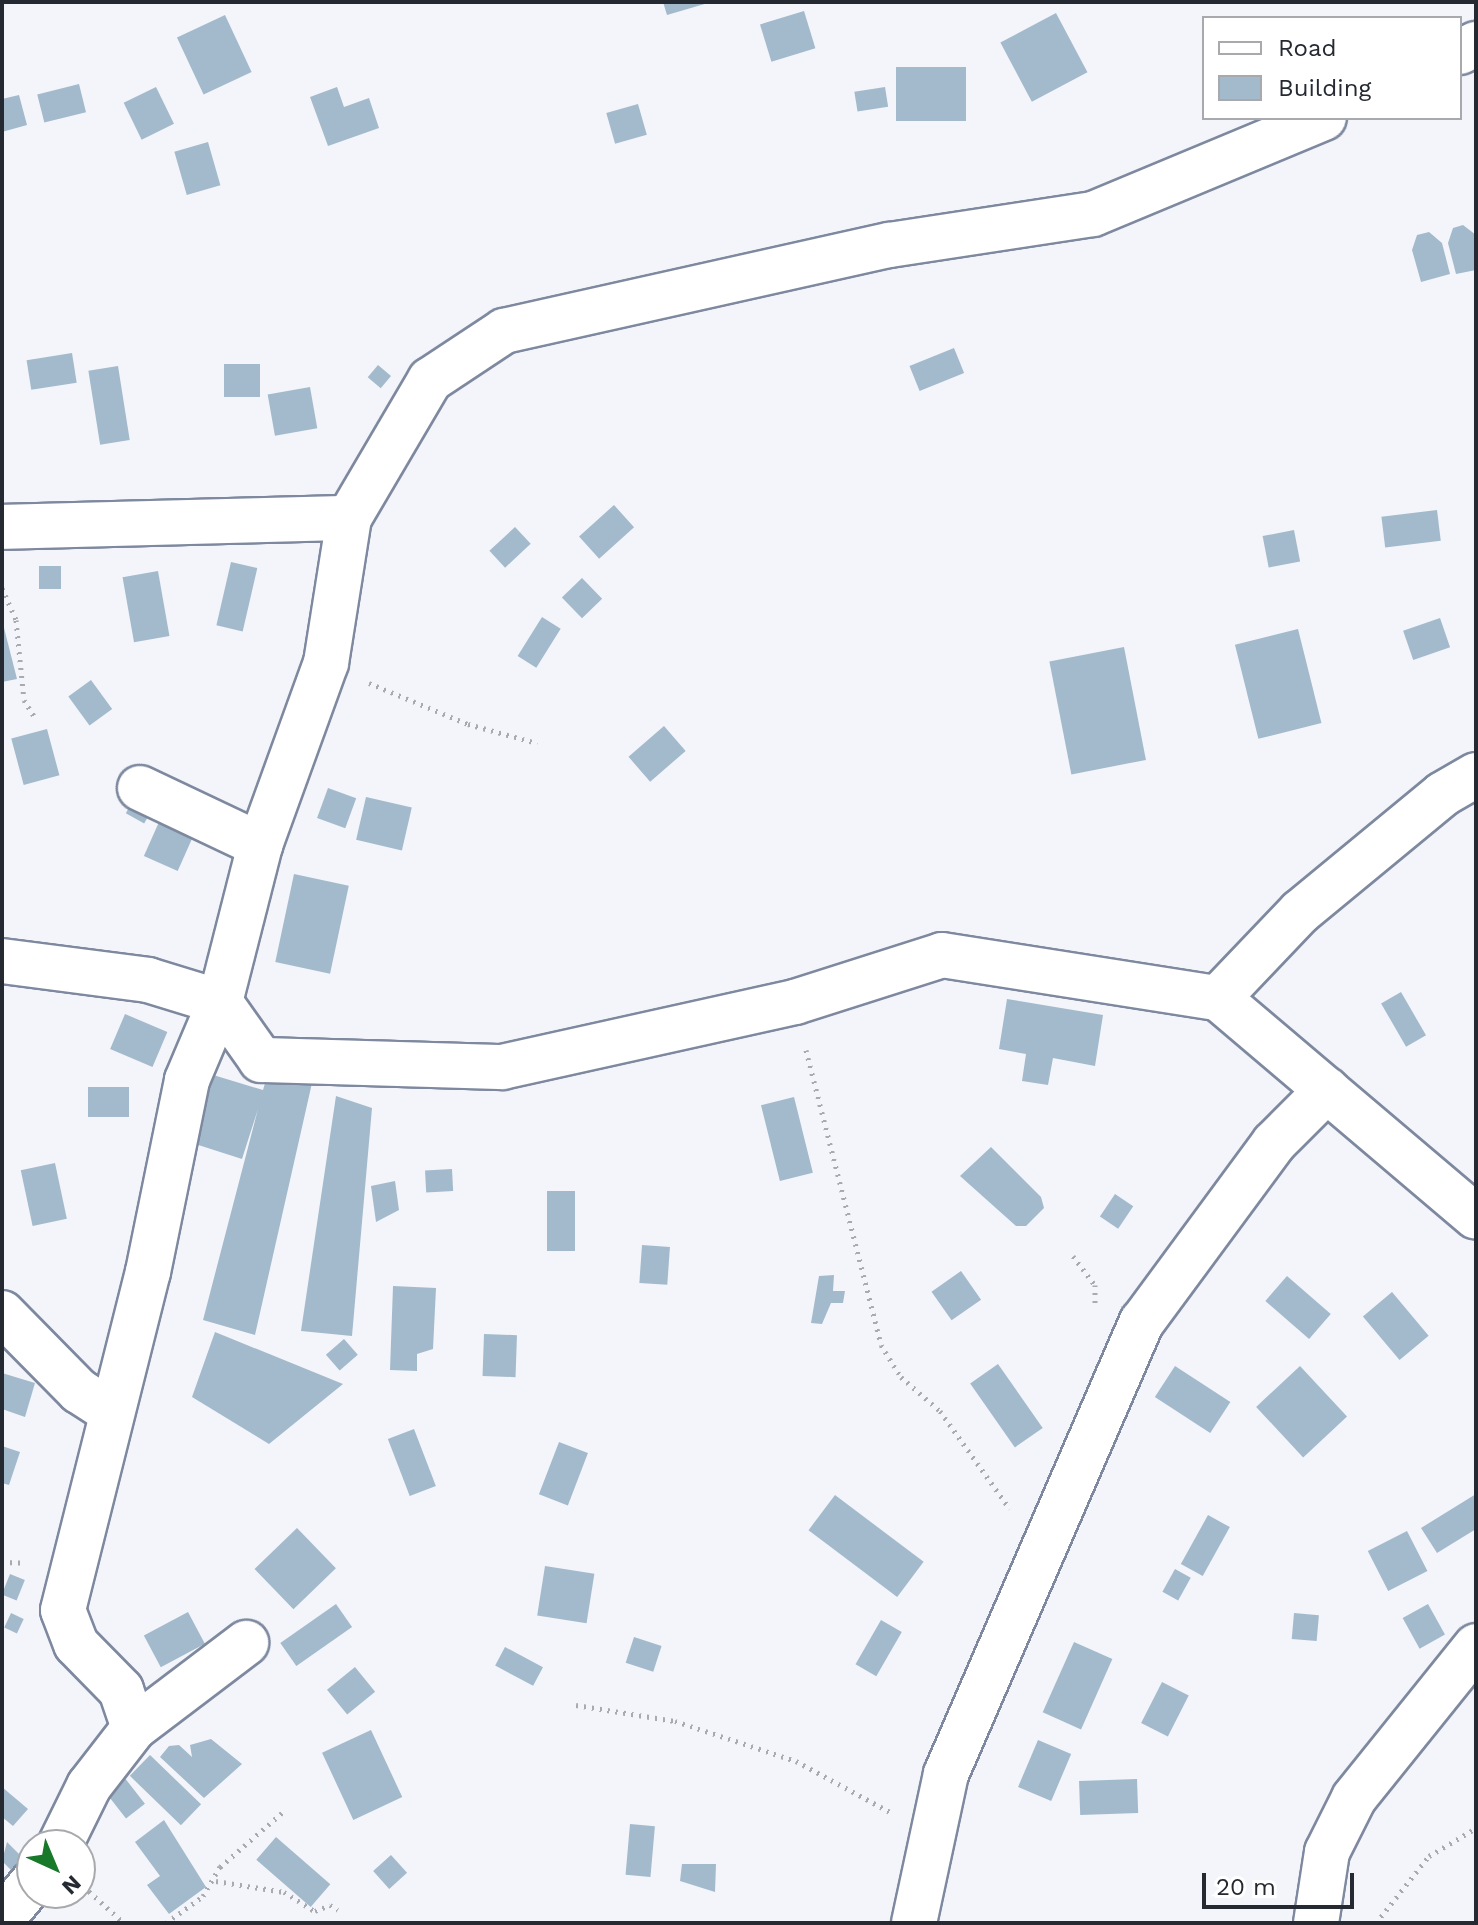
<!DOCTYPE html>
<html>
<head>
<meta charset="utf-8">
<style>
  body { margin:0 }
  #map { position:relative; width:1478px; height:1925px; overflow:hidden; background:#f3f5fa; font-family:"Work Sans",sans-serif }
  div>[style] { position:absolute }
  [style*='--x'] { left:calc(var(--x)*1px); top:calc(var(--y)*1px); width:calc(var(--w)*1px); rotate:calc(var(--a)*1deg) }
  .building>* { inset:0; background:#a3bacc; transform-origin:0 0 }
  .path>* { height:5px; margin-top:-2.5px; transform-origin:0; background:repeating-linear-gradient(90deg,#a7aab1 0 2px,transparent 0 8px) }
  .roads { filter:drop-shadow(2px 0 #7e899f) drop-shadow(-2px 0 #7e899f) drop-shadow(0 2px #7e899f) drop-shadow(0 -2px #7e899f) }
  .minor>* { height:44px; margin:-22px; padding:0 22px; transform-origin:22px; border-radius:22px; background:#fff }
  span { translate:-50% -50%; white-space:nowrap; text-align:center; line-height:1.15; -webkit-text-stroke:6px #fff; paint-order:stroke }
  .frame { position:absolute; inset:0; border:4px solid #242932; pointer-events:none }
  .legend { position:absolute; left:1202px; top:16px; width:260px; height:104px; box-sizing:border-box; background:#fff; border:2px solid #a7a9ad; margin:0; padding:10px 14px; list-style:none; font-size:24px; color:#242932 }
  .legend li { display:flex; align-items:center; gap:16px; height:40px }
  .legend b { width:40px; border:2px solid #a7a9ad }
  .north { position:absolute; left:16px; top:1829px; width:80px; height:80px; box-sizing:border-box; background:#fff; border:2px solid #a7a9ad; border-radius:50%; rotate:136deg; font-size:22px; font-weight:700; line-height:32px; text-align:center; color:#242932 }
  .north::after { content:''; display:block; margin:auto; width:28px; height:36px; background:#18792a; clip-path:polygon(50% 0,100% 100%,50% 72%,0 100%) }
  .scale { position:absolute; left:1202px; top:1873px; width:152px; height:36px; box-sizing:border-box; border:4px solid #242932; border-top:0; padding-left:10px; font-size:24px; line-height:28px; white-space:nowrap; color:#242932; -webkit-text-stroke:6px #fff; paint-order:stroke }
</style>
</head>
<body>
<div id="map">
  <div class="building">
    <i style="clip-path:polygon(663px 2px,708px 2px,708px 3px,667px 15px)"></i>
    <i style="left:804px;top:11px;width:39px;height:46px;rotate:73deg"></i>
    <i style="left:1056px;top:13px;width:67px;height:63px;rotate:62deg"></i>
    <i style="left:225px;top:15px;width:63px;height:53px;rotate:65deg"></i>
    <i style="left:966px;top:67px;width:54px;height:70px;rotate:90deg"></i>
    <i style="left:79px;top:84px;width:29px;height:43px;rotate:76deg"></i>
    <i style="left:156px;top:87px;width:41px;height:36px;rotate:64deg"></i>
    <i style="clip-path:polygon(337px 87px,344px 107px,369px 98px,379px 128px,328px 146px,310px 97px)"></i>
    <i style="left:885px;top:87px;width:20px;height:31px;rotate:81deg"></i>
    <i style="clip-path:polygon(19px 95px,27px 125px,2px 132px,2px 99px)"></i>
    <i style="left:638px;top:104px;width:32px;height:33px;rotate:74deg"></i>
    <i style="left:208px;top:142px;width:45px;height:35px;rotate:74deg"></i>
    <i style="clip-path:polygon(1463px 225px,1476px 235px,1476px 270px,1456px 274px,1448px 243px,1453px 228px)"></i>
    <i style="clip-path:polygon(1429px 232px,1442px 243px,1450px 274px,1421px 282px,1412px 250px,1417px 235px)"></i>
    <i style="left:954px;top:348px;width:27px;height:48px;rotate:68deg"></i>
    <i style="left:72px;top:353px;width:30px;height:46px;rotate:81deg"></i>
    <i style="left:224px;top:364px;width:36px;height:33px"></i>
    <i style="left:378px;top:365px;width:17px;height:16px;rotate:40deg"></i>
    <i style="left:118px;top:366px;width:75px;height:30px;rotate:81deg"></i>
    <i style="left:310px;top:387px;width:42px;height:43px;rotate:80deg"></i>
    <i style="left:614px;top:505px;width:30px;height:47px;rotate:48deg"></i>
    <i style="left:1437px;top:510px;width:31px;height:56px;rotate:83deg"></i>
    <i style="left:515px;top:527px;width:23px;height:35px;rotate:47deg"></i>
    <i style="left:1294px;top:530px;width:32px;height:32px;rotate:79deg"></i>
    <i style="left:231px;top:562px;width:27px;height:65px;rotate:13deg"></i>
    <i style="left:39px;top:566px;width:22px;height:23px"></i>
    <i style="left:158px;top:571px;width:66px;height:36px;rotate:80deg"></i>
    <i style="left:582px;top:578px;width:29px;height:28px;rotate:46deg"></i>
    <i style="left:542px;top:617px;width:22px;height:46px;rotate:32deg"></i>
    <i style="left:1440px;top:618px;width:31px;height:39px;rotate:71deg"></i>
    <i style="clip-path:polygon(2px 620px,17px 679px,2px 682px)"></i>
    <i style="left:1298px;top:629px;width:97px;height:65px;rotate:76deg"></i>
    <i style="left:1124px;top:647px;width:115px;height:76px;rotate:79deg"></i>
    <i style="left:91px;top:680px;width:36px;height:28px;rotate:54deg"></i>
    <i style="left:664px;top:726px;width:33px;height:47px;rotate:49deg"></i>
    <i style="left:47px;top:729px;width:48px;height:37px;rotate:75deg"></i>
    <i style="left:328px;top:788px;width:30px;height:32px;rotate:20deg"></i>
    <i style="left:136px;top:795px;width:21px;height:21px;rotate:29deg"></i>
    <i style="left:366px;top:797px;width:47px;height:44px;rotate:13deg"></i>
    <i style="left:163px;top:813px;width:37px;height:47px;rotate:24deg"></i>
    <i style="left:294px;top:874px;width:56px;height:90px;rotate:12deg"></i>
    <i style="left:1401px;top:992px;width:50px;height:23px;rotate:60deg"></i>
    <i style="clip-path:polygon(1007px 999px,1103px 1015px,1095px 1066px,1053px 1058px,1048px 1085px,1022px 1081px,1026px 1054px,999px 1049px)"></i>
    <i style="left:125px;top:1014px;width:46px;height:38px;rotate:23deg"></i>
    <i style="clip-path:polygon(268px 1073px,312px 1083px,255px 1335px,203px 1320px,258px 1109px,242px 1159px,189px 1142px,210px 1074px,263px 1090px)"></i>
    <i style="left:88px;top:1087px;width:41px;height:30px"></i>
    <i style="clip-path:polygon(336px 1096px,372px 1108px,352px 1336px,301px 1331px)"></i>
    <i style="left:794px;top:1097px;width:78px;height:34px;rotate:76deg"></i>
    <i style="clip-path:polygon(991px 1147px,1041px 1197px,1044px 1208px,1026px 1226px,1016px 1226px,960px 1176px)"></i>
    <i style="left:55px;top:1163px;width:57px;height:35px;rotate:78deg"></i>
    <i style="left:452px;top:1169px;width:22px;height:27px;rotate:87deg"></i>
    <i style="clip-path:polygon(395px 1181px,399px 1210px,376px 1222px,371px 1186px)"></i>
    <i style="left:547px;top:1191px;width:28px;height:60px"></i>
    <i style="left:1115px;top:1194px;width:22px;height:27px;rotate:34deg"></i>
    <i style="left:642px;top:1245px;width:28px;height:38px;rotate:4deg"></i>
    <i style="left:961px;top:1271px;width:35px;height:36px;rotate:55deg"></i>
    <i style="clip-path:polygon(834px 1275px,833px 1291px,845px 1291px,843px 1303px,831px 1303px,822px 1324px,811px 1323px,819px 1276px)"></i>
    <i style="left:1287px;top:1276px;width:58px;height:33px;rotate:41deg"></i>
    <i style="clip-path:polygon(393px 1286px,436px 1288px,433px 1349px,417px 1354px,417px 1371px,390px 1370px)"></i>
    <i style="left:1392px;top:1292px;width:57px;height:38px;rotate:50deg"></i>
    <i style="clip-path:polygon(215px 1332px,343px 1384px,269px 1444px,192px 1397px)"></i>
    <i style="left:484px;top:1334px;width:33px;height:42px;rotate:2deg"></i>
    <i style="left:344px;top:1339px;width:21px;height:24px;rotate:49deg"></i>
    <i style="left:998px;top:1364px;width:78px;height:34px;rotate:55deg"></i>
    <i style="left:1175px;top:1366px;width:66px;height:37px;rotate:33deg"></i>
    <i style="left:1300px;top:1366px;width:69px;height:60px;rotate:47deg"></i>
    <i style="clip-path:polygon(2px 1373px,35px 1383px,25px 1417px,2px 1409px)"></i>
    <i style="left:414px;top:1429px;width:61px;height:28px;rotate:69deg"></i>
    <i style="left:559px;top:1442px;width:31px;height:56px;rotate:21deg"></i>
    <i style="clip-path:polygon(2px 1446px,20px 1452px,9px 1485px,2px 1483px)"></i>
    <i style="clip-path:polygon(1476px 1494px,1476px 1529px,1437px 1553px,1421px 1528px)"></i>
    <i style="left:835px;top:1495px;width:111px;height:44px;rotate:37deg"></i>
    <i style="left:1208px;top:1515px;width:25px;height:56px;rotate:29deg"></i>
    <i style="left:297px;top:1528px;width:56px;height:59px;rotate:46deg"></i>
    <i style="left:1407px;top:1531px;width:45px;height:44px;rotate:63deg"></i>
    <i style="left:545px;top:1566px;width:50px;height:50px;rotate:9deg"></i>
    <i style="left:1175px;top:1569px;width:18px;height:26px;rotate:29deg"></i>
    <i style="left:10px;top:1574px;width:16px;height:22px;rotate:22deg"></i>
    <i style="left:336px;top:1604px;width:28px;height:68px;rotate:55deg"></i>
    <i style="left:1428px;top:1604px;width:35px;height:29px;rotate:61deg"></i>
    <i style="left:188px;top:1612px;width:36px;height:50px;rotate:62deg"></i>
    <i style="left:11px;top:1613px;width:14px;height:16px;rotate:25deg"></i>
    <i style="left:1294px;top:1613px;width:25px;height:26px;rotate:5deg"></i>
    <i style="left:881px;top:1620px;width:24px;height:51px;rotate:30deg"></i>
    <i style="left:634px;top:1637px;width:29px;height:27px;rotate:18deg"></i>
    <i style="left:1074px;top:1642px;width:42px;height:77px;rotate:24deg"></i>
    <i style="left:505px;top:1647px;width:43px;height:21px;rotate:28deg"></i>
    <i style="left:355px;top:1667px;width:32px;height:36px;rotate:51deg"></i>
    <i style="left:1162px;top:1682px;width:30px;height:46px;rotate:27deg"></i>
    <i style="left:371px;top:1730px;width:74px;height:54px;rotate:65deg"></i>
    <i style="clip-path:polygon(211px 1739px,242px 1764px,204px 1798px,160px 1757px,169px 1746px,179px 1745px,192px 1757px,190px 1745px)"></i>
    <i style="left:1038px;top:1740px;width:36px;height:51px;rotate:23deg"></i>
    <i style="left:150px;top:1755px;width:71px;height:29px;rotate:44deg"></i>
    <i style="left:124px;top:1777px;width:34px;height:24px;rotate:52deg"></i>
    <i style="left:1137px;top:1779px;width:34px;height:58px;rotate:88deg"></i>
    <i style="clip-path:polygon(2px 1787px,28px 1809px,13px 1826px,2px 1817px)"></i>
    <i style="clip-path:polygon(164px 1820px,206px 1887px,169px 1914px,147px 1885px,160px 1876px,135px 1842px)"></i>
    <i style="left:630px;top:1824px;width:25px;height:51px;rotate:5deg"></i>
    <i style="left:276px;top:1837px;width:72px;height:30px;rotate:41deg"></i>
    <i style="clip-path:polygon(7px 1842px,25px 1860px,13px 1872px,2px 1861px)"></i>
    <i style="left:391px;top:1855px;width:24px;height:24px;rotate:48deg"></i>
    <i style="clip-path:polygon(682px 1864px,716px 1864px,715px 1892px,680px 1881px)"></i>
  </div>
  <div class="path">
    <i style="--x:2;--y:588;--w:35;--a:66"></i>
    <i style="--x:16;--y:620;--w:80;--a:84.3"></i>
    <i style="--x:24;--y:700;--w:19;--a:58"></i>
    <i style="--x:369;--y:683;--w:107;--a:22.5"></i>
    <i style="--x:468;--y:724;--w:72;--a:15.4"></i>
    <i style="--x:806;--y:1050;--w:304;--a:75.7"></i>
    <i style="--x:881;--y:1345;--w:38;--a:58"></i>
    <i style="--x:901;--y:1377;--w:52;--a:41.1"></i>
    <i style="--x:940;--y:1411;--w:120;--a:54.5"></i>
    <i style="--x:1073;--y:1256;--w:36;--a:53"></i>
    <i style="--x:1095;--y:1285;--w:18;--a:90"></i>
    <i style="--x:2;--y:1562;--w:24;--a:2"></i>
    <i style="--x:576;--y:1705;--w:100;--a:9.2"></i>
    <i style="--x:675;--y:1721;--w:127;--a:18.3"></i>
    <i style="--x:796;--y:1761;--w:107;--a:28.5"></i>
    <i style="--x:216;--y:1881;--w:69;--a:9.2"></i>
    <i style="--x:284;--y:1892;--w:36;--a:32"></i>
    <i style="--x:315;--y:1911;--w:16;--a:-22"></i>
    <i style="--x:330;--y:1905;--w:9;--a:32"></i>
    <i style="--x:83;--y:1886;--w:55;--a:42.1"></i>
    <i style="--x:166;--y:1923;--w:46;--a:-36.1"></i>
    <i style="--x:203;--y:1896;--w:34;--a:-60"></i>
    <i style="--x:220;--y:1867;--w:85;--a:-41.2"></i>
    <i style="--x:1376;--y:1923;--w:85;--a:-51.7"></i>
    <i style="--x:1429;--y:1856;--w:55;--a:-30.8"></i>
  </div>
  <div class="roads">
    <div class="minor">
      <i style="--x:1460;--y:52;--w:18;--a:-27"></i>
      <i style="--x:2;--y:527;--w:347;--a:-1.5"></i>
      <i style="--x:140;--y:788;--w:133;--a:25.4"></i>
      <i style="--x:2;--y:961;--w:147;--a:7.4"></i>
      <i style="--x:148;--y:980;--w:75;--a:17"></i>
      <i style="--x:220;--y:1002;--w:71;--a:54.7"></i>
      <i style="--x:261;--y:1060;--w:241;--a:1.7"></i>
      <i style="--x:502;--y:1067;--w:300;--a:-12.5"></i>
      <i style="--x:795;--y:1002;--w:154;--a:-17.7"></i>
      <i style="--x:942;--y:955;--w:279;--a:8.9"></i>
      <i style="--x:1218;--y:998;--w:338;--a:40.3"></i>
      <i style="--x:1218;--y:998;--w:119;--a:-46.4"></i>
      <i style="--x:1300;--y:912;--w:185;--a:-39.5"></i>
      <i style="--x:1443;--y:794;--w:38;--a:-30"></i>
      <i style="--x:2;--y:1313;--w:110;--a:45.4"></i>
      <i style="--x:79;--y:1391;--w:37;--a:33"></i>
      <i style="--x:134;--y:1728;--w:141;--a:-37.2"></i>
      <i style="--x:60;--y:1845;--w:66;--a:-63.8"></i>
      <i style="--x:89;--y:1786;--w:73;--a:-52.2"></i>
      <i style="--x:134;--y:1728;--w:40;--a:-108.9"></i>
      <i style="--x:121;--y:1690;--w:64;--a:-134.4"></i>
      <i style="--x:76;--y:1644;--w:36;--a:-111"></i>
      <i style="--x:63;--y:1610;--w:349;--a:-75.9"></i>
      <i style="--x:148;--y:1272;--w:196;--a:-78.5"></i>
      <i style="--x:187;--y:1080;--w:85;--a:-67.1"></i>
      <i style="--x:220;--y:1002;--w:162;--a:-75.7"></i>
      <i style="--x:260;--y:845;--w:194;--a:-70.1"></i>
      <i style="--x:326;--y:663;--w:147;--a:-81"></i>
      <i style="--x:349;--y:518;--w:160;--a:-59.6"></i>
      <i style="--x:430;--y:380;--w:89;--a:-33.5"></i>
      <i style="--x:504;--y:331;--w:395;--a:-12.6"></i>
      <i style="--x:890;--y:245;--w:205;--a:-8.7"></i>
      <i style="--x:1093;--y:214;--w:250;--a:-22.6"></i>
      <i style="--x:2;--y:1919;--w:47;--a:-50.2"></i>
      <i style="--x:914;--y:1923;--w:152;--a:-77.9"></i>
      <i style="--x:946;--y:1774;--w:493;--a:-66.6"></i>
      <i style="--x:1142;--y:1322;--w:222;--a:-53.6"></i>
      <i style="--x:1274;--y:1143;--w:75;--a:-45"></i>
      <i style="--x:1316;--y:1923;--w:72;--a:-81.2"></i>
      <i style="--x:1327;--y:1852;--w:60;--a:-63.4"></i>
      <i style="--x:1354;--y:1798;--w:195;--a:-51.2"></i>
    </div>
  </div>
  <div class="frame"></div>
  <ul class="legend">
  <li><b style="height:10px;background:#fff"></b>Road</li>
  <li><b style="height:22px;background:#a3bacc"></b>Building</li>
  </ul>
  <div class="north">N</div>
  <div class="scale">20 m</div>
</div>
</body>
</html>
